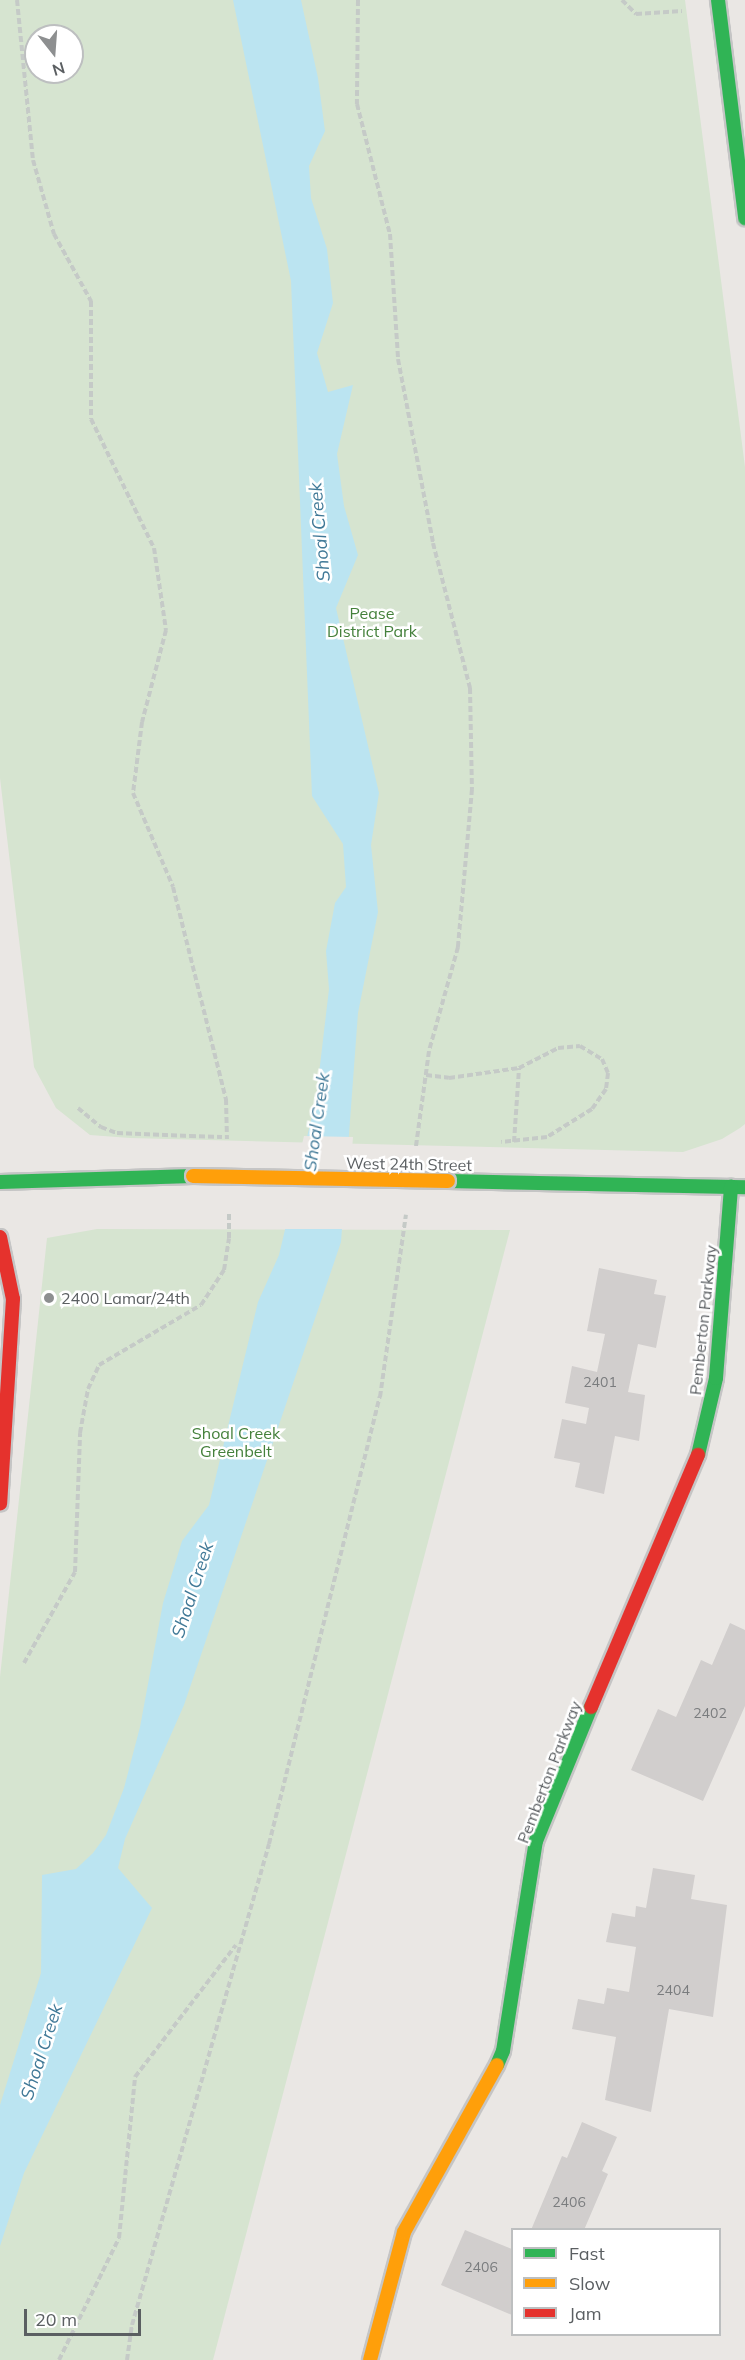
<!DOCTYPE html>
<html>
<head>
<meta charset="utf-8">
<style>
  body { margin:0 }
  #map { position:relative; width:745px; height:2360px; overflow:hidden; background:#eae7e4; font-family:Mulish,sans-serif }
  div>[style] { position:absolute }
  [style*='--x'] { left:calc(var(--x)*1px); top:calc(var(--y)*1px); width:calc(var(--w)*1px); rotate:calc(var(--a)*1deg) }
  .green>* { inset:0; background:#d6e4d0 }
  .water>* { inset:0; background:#bbe4f1 }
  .pier>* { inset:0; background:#eae7e4 }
  .building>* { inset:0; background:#d1cecd }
  .path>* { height:4px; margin-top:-2px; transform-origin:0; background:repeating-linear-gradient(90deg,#c5cac7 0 6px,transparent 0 9px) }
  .roads { filter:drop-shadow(2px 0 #c5c5c5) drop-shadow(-2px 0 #c5c5c5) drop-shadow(0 2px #c5c5c5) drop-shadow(0 -2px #c5c5c5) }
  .fast>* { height:14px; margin:-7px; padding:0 7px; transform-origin:7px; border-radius:7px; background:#30b455 }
  .slow>* { height:14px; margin:-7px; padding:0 7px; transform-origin:7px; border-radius:7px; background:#ff9f0a }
  .jam>* { height:14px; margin:-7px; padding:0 7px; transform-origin:7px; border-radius:7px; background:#e5322d }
  .path-bridge>* { height:4px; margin-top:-2px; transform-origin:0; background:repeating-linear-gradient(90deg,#c5cac7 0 6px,transparent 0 9px) }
  .bridges { filter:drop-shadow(2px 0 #c5c5c5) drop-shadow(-2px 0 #c5c5c5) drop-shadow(0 2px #c5c5c5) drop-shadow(0 -2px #c5c5c5) }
  .slow-bridge>* { height:14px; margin:-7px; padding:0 7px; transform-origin:7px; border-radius:7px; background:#ff9f0a }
  .dots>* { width:16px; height:16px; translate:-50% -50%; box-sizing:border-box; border:3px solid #fff; border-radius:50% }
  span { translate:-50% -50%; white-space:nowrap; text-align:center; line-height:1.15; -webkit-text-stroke:5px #fff; paint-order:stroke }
  .number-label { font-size:14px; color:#7a7c7e }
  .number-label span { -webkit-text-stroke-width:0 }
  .park-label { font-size:16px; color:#44803b }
  .street-label { font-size:16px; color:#5b5f62 }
  .poi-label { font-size:16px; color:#5b5f62 }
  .left { translate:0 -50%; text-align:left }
  .water-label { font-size:18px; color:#407997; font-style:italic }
  .legend { position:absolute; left:511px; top:2228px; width:210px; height:108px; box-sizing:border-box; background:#fff; border:2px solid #bdbfc0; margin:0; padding:8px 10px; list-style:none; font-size:18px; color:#5b5f62 }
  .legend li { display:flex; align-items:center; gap:12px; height:30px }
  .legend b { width:30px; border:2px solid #bdbfc0 }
  .north { position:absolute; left:24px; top:24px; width:60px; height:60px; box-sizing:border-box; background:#fff; border:2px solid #bdbfc0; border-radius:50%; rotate:163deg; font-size:16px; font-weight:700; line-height:24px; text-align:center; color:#5b5f62 }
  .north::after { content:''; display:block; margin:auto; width:21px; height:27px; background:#8d8f90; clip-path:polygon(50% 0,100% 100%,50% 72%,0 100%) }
  .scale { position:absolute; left:24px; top:2309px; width:117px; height:27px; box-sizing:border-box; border:3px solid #5b5f62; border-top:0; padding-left:8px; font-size:18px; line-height:21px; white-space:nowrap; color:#5b5f62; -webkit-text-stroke:4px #fff; paint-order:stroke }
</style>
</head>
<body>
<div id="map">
  <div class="green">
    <i style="clip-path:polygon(evenodd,0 0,685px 0,745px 467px,745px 1124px,740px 1128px,722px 1139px,683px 1152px,130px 1138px,90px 1135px,56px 1108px,34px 1067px,0 778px,0 0,36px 36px,72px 36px,72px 72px,36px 72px,36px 36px)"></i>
    <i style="clip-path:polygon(97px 1229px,510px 1230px,213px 2360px,0 2360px,0 1677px,47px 1238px)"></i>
  </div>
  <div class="water">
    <i style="clip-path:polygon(233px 0,301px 0,318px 78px,325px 131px,309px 166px,311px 198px,327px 249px,333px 303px,317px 353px,328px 392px,353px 385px,337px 454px,344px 506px,358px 555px,336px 608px,379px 793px,371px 845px,378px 912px,358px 1013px,341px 1242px,184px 1705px,125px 1839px,118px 1868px,152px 1908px,24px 2173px,0 2246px,0 2105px,41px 1973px,42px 1875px,76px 1869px,93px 1853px,106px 1835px,124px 1788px,140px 1727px,163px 1603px,182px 1541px,209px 1505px,258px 1302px,279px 1255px,316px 1099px,329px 989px,326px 951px,335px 903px,346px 887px,343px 844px,312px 796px,291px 281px)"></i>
  </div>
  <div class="pier">
    <i style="clip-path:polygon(304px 1136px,353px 1137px,346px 1229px,282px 1229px)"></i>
  </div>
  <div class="building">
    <i style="clip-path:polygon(599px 1268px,657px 1280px,654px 1294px,666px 1296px,656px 1348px,638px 1344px,628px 1392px,645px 1395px,639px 1441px,615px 1436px,604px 1494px,575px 1487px,580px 1463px,554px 1458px,562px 1419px,586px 1424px,589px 1408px,565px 1403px,572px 1366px,597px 1372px,605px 1334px,587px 1331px)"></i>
    <i style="clip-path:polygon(730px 1623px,745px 1630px,745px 1706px,703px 1801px,631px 1770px,658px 1709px,676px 1717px,701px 1660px,712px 1665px)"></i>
    <i style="clip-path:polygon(653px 1868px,695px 1875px,691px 1899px,727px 1905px,713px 2017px,669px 2009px,651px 2112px,605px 2100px,616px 2037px,572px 2029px,578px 1999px,604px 2004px,607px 1988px,629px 1992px,636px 1947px,606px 1942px,612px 1913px,635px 1917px,636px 1906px,646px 1908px)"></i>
    <i style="clip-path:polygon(582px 2122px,617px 2137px,602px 2171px,608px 2174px,584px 2230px,531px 2230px,562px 2156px,567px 2158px)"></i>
    <i style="clip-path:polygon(465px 2230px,512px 2249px,512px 2315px,441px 2285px)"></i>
  </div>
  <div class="path">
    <i style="--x:17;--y:0;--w:161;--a:84.3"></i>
    <i style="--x:33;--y:160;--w:77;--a:74.2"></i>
    <i style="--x:54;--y:234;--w:77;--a:61.1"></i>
    <i style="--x:91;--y:301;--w:118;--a:90"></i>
    <i style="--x:91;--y:419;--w:144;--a:64"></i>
    <i style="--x:154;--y:548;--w:83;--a:81.7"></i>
    <i style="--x:166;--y:630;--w:95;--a:104.6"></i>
    <i style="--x:142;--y:722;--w:72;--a:97.2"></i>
    <i style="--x:133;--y:793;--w:102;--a:66.9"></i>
    <i style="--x:173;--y:887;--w:219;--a:76"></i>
    <i style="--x:226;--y:1099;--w:40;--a:88.6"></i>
    <i style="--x:358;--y:0;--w:104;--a:90.6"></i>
    <i style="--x:357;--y:104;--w:134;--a:75.8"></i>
    <i style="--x:390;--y:234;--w:125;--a:86.3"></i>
    <i style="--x:398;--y:359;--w:187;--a:79.2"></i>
    <i style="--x:433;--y:543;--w:150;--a:75.7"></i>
    <i style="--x:470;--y:688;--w:101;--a:88.9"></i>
    <i style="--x:472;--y:789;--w:159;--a:95.1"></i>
    <i style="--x:458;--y:947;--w:108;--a:105.6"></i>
    <i style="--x:429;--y:1051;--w:96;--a:97.8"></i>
    <i style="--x:622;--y:0;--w:20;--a:45"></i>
    <i style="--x:636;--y:14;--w:46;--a:-3.7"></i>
    <i style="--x:426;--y:1075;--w:23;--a:7"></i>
    <i style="--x:449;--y:1078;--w:71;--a:-8.1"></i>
    <i style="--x:519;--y:1068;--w:44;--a:-27.1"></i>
    <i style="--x:558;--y:1048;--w:22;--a:-5"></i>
    <i style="--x:580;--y:1046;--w:26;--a:31"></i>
    <i style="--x:602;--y:1059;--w:15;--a:67"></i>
    <i style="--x:608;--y:1073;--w:16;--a:97"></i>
    <i style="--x:606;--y:1089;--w:24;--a:125"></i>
    <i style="--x:592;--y:1109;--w:53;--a:148.1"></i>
    <i style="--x:547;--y:1137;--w:46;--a:173.8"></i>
    <i style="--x:78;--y:1108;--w:30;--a:40"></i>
    <i style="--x:101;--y:1127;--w:17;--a:21"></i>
    <i style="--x:117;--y:1133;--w:73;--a:2.4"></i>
    <i style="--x:514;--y:1142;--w:74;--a:-86.1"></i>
    <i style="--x:24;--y:1663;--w:104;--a:-60.7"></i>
    <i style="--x:75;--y:1572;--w:139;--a:-87.9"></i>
    <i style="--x:80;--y:1433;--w:45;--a:-79.7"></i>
    <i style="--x:88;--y:1389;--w:26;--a:-65"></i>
    <i style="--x:99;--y:1365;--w:118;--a:-30.5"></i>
    <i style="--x:201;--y:1305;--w:42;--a:-56.7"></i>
    <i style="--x:224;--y:1270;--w:32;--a:-81"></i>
    <i style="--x:229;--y:1238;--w:26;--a:-90"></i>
    <i style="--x:59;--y:2360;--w:136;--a:-63.8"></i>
    <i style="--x:119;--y:2238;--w:162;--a:-84.3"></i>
    <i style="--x:135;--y:2077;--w:166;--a:-52.6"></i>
    <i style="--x:127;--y:2360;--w:35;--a:-82"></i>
    <i style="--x:132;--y:2325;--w:500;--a:-74.1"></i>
    <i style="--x:269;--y:1844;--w:461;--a:-76.1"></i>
    <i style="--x:380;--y:1397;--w:184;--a:-81.9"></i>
  </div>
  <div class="roads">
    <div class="fast">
      <i style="--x:718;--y:0;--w:220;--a:82.9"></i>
      <i style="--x:448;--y:1181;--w:297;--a:1.2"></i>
      <i style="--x:0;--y:1182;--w:193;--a:-1.8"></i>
      <i style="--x:698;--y:1455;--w:79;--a:-76.8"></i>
      <i style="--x:716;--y:1378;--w:192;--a:-85.5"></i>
      <i style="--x:497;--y:2065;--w:15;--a:-67"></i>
      <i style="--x:503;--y:2051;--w:213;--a:-81.1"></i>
      <i style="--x:536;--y:1841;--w:145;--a:-67.7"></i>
    </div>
    <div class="slow">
      <i style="--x:370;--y:2360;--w:132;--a:-75.1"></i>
      <i style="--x:404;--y:2232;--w:191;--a:-60.9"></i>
    </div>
    <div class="jam">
      <i style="--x:0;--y:1237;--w:63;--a:78.2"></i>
      <i style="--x:13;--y:1299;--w:205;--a:93.6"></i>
      <i style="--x:591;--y:1707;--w:274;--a:-67"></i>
    </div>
  </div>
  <div class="path-bridge">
    <i style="--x:190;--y:1136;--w:32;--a:2"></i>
  </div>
  <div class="bridges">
    <div class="slow-bridge">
      <i style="--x:193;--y:1176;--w:255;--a:1.1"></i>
    </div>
  </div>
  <div class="dots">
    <i style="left:49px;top:1298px;background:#8d8f90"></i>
  </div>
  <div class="number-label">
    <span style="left:600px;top:1382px">2401</span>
    <span style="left:710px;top:1713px">2402</span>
    <span style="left:673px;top:1990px">2404</span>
    <span style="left:569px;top:2202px">2406</span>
    <span style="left:481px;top:2267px">2406</span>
  </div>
  <div class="park-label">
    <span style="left:372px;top:622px">Pease<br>District Park</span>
    <span style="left:236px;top:1442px">Shoal Creek<br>Greenbelt</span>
  </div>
  <div class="street-label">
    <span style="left:409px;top:1164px;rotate:1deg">West 24th Street</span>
    <span style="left:703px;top:1320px;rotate:-84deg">Pemberton Parkway</span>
    <span style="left:549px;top:1772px;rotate:-69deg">Pemberton Parkway</span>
  </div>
  <div class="poi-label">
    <span class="left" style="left:61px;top:1298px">2400 Lamar/24th</span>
  </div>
  <div class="water-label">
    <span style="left:320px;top:532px;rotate:-95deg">Shoal Creek</span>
    <span style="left:317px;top:1122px;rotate:-82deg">Shoal Creek</span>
    <span style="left:193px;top:1590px;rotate:-72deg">Shoal Creek</span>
    <span style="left:42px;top:2052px;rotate:-72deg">Shoal Creek</span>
  </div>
  <ul class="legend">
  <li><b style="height:8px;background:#30b455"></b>Fast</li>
  <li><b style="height:8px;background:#ff9f0a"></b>Slow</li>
  <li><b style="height:8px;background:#e5322d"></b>Jam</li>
  </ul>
  <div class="north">N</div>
  <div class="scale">20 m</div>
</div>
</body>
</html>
